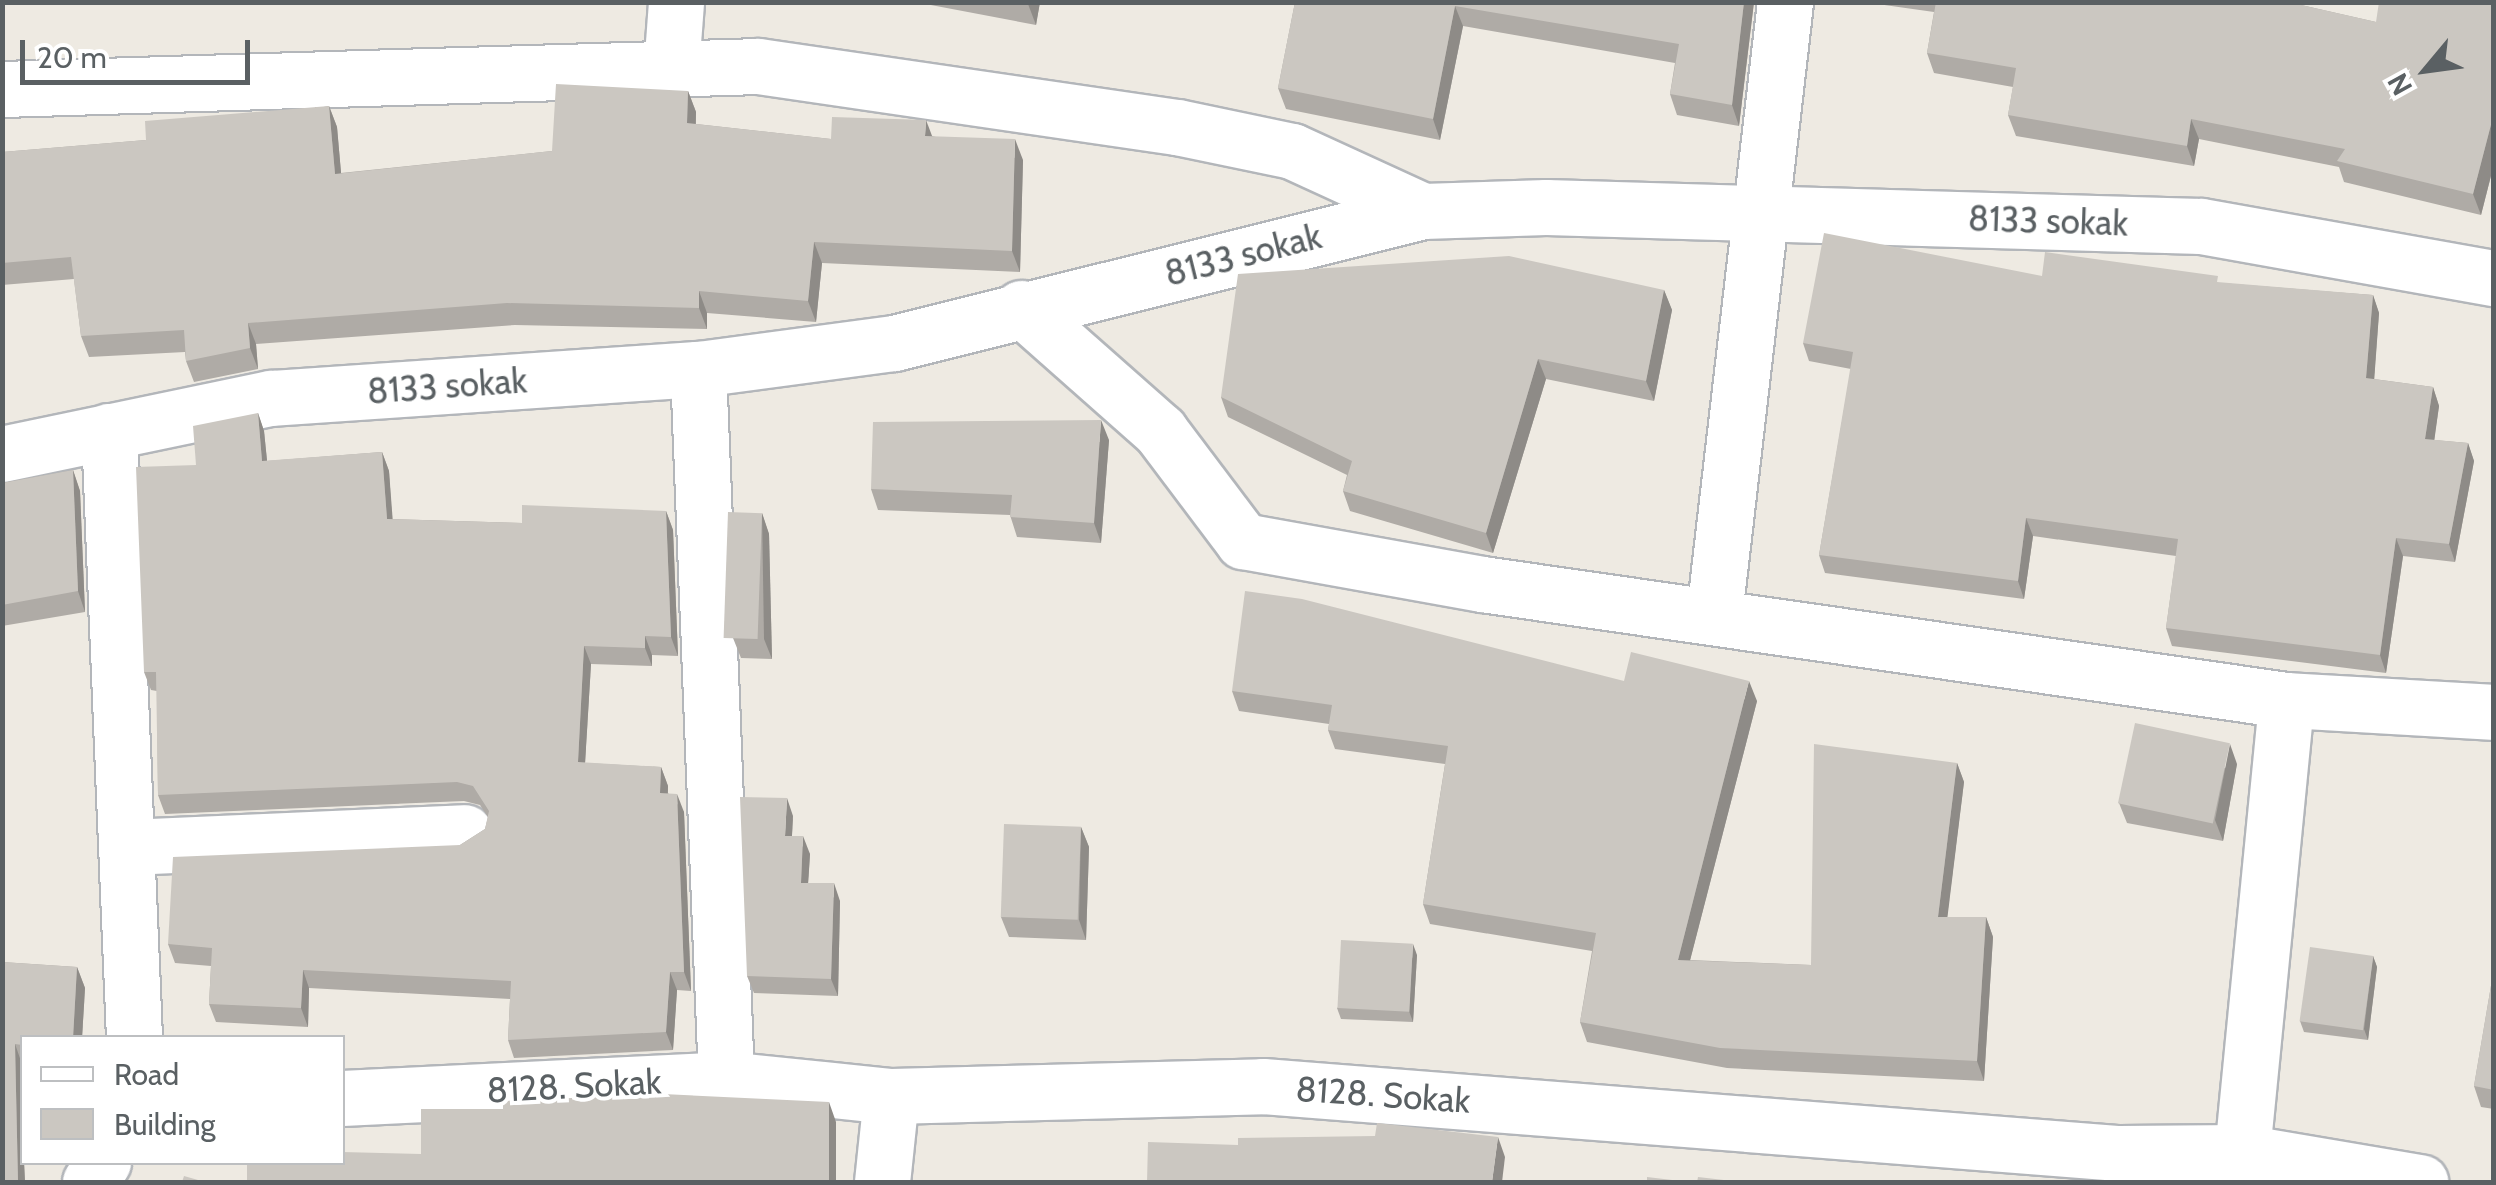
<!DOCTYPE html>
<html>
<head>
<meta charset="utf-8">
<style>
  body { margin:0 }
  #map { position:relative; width:2496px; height:1185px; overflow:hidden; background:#eeeae2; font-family:Cabin,sans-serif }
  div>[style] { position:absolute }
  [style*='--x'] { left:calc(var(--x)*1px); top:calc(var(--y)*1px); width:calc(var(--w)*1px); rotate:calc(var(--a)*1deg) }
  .roads { filter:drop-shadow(2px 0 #b3b6ba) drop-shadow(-2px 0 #b3b6ba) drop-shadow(0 2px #b3b6ba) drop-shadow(0 -2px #b3b6ba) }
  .minor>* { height:55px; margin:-27.5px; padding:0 27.5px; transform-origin:27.5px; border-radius:27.5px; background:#fff }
  .wall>* { inset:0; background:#afaba6 }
  .shaded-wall>* { inset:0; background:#8e8b87 }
  .building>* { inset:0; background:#cbc7c1; transform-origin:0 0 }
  span { translate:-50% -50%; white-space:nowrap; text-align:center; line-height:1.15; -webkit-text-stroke:8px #fff; paint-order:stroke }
  .street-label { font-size:35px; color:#5a6063 }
  .frame { position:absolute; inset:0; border:5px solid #5a6063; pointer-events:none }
  .legend { position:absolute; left:20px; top:1035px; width:325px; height:130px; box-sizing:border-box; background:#fff; border:2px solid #bdbfc1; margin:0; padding:12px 18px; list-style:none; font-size:30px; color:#5a6063 }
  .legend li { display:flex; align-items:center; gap:20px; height:50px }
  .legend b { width:50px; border:2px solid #bdbfc1 }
  .north { position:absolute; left:2376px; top:20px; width:100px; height:100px; -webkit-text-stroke:8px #fff; paint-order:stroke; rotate:241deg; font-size:28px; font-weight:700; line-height:40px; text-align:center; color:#5a6063 }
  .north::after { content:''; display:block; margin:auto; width:35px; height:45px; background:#5a6063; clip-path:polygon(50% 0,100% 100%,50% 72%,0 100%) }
  .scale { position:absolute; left:20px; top:40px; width:230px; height:45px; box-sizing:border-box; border:5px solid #5a6063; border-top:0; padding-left:12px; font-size:30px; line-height:35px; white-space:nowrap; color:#5a6063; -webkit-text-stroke:8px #fff; paint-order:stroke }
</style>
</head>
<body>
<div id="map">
  <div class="roads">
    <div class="minor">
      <i style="--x:671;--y:69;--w:67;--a:-85.7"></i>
      <i style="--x:2;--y:89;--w:756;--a:-1.74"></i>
      <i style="--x:758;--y:66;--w:423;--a:8.3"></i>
      <i style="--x:1177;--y:127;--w:117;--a:11.8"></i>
      <i style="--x:1292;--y:151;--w:144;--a:24.6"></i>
      <i style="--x:1021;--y:308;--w:186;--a:41.5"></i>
      <i style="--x:1160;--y:431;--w:138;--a:53"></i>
      <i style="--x:1243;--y:541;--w:243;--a:10.2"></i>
      <i style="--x:1482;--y:584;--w:812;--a:8.21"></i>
      <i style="--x:2286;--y:700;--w:208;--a:3.3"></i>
      <i style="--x:698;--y:369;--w:711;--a:87.74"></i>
      <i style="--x:109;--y:431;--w:608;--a:87.64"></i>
      <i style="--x:2;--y:454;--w:275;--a:-11.8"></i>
      <i style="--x:271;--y:398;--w:428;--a:-3.9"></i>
      <i style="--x:698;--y:369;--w:198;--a:-7.6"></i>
      <i style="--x:894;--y:343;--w:545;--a:-14.01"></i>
      <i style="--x:1423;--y:211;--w:123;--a:-1.9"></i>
      <i style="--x:1546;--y:207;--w:655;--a:1.66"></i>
      <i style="--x:2201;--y:226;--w:298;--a:10.1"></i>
      <i style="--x:1714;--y:614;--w:616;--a:-83.38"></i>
      <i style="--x:127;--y:847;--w:338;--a:-2.5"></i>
      <i style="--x:342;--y:1098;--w:384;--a:-2.8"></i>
      <i style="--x:726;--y:1079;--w:166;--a:5.9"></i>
      <i style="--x:891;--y:1096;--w:372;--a:-1.5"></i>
      <i style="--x:1263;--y:1086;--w:859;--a:4.48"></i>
      <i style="--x:2119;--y:1153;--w:123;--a:-0.5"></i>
      <i style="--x:2242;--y:1152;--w:181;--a:9.6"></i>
      <i style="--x:2242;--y:1152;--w:454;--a:-84.4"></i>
      <i style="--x:90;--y:1182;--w:24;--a:-57"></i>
      <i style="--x:882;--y:1182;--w:86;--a:-84"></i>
    </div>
  </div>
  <div class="wall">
    <i style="clip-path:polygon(915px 2px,1040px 2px,1036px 25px)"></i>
    <i style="clip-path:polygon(1295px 2px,1754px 2px,1739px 126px,1677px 115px,1670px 94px,1675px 63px,1463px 26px,1440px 140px,1286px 109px,1278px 88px)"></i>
    <i style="clip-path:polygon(1863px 2px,2288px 2px,2376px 22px,2494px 2px,2494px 164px,2481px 215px,2344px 182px,2339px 167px,2199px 139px,2194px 166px,2016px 136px,2008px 115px,2013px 87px,1934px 73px,1927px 53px,1934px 12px)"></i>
    <i style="clip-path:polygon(688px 91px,696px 112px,696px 124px,831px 139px,932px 136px,1023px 160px,1020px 272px,822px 263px,816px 322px,707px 313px,707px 329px,515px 325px,256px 344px,258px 369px,194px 382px,186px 361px,185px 352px,89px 357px,81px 336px,74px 279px,2px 285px,2px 152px,146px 140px,329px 106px,337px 127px,341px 173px,552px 151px)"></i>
    <i style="clip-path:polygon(2042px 276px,2220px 283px,2373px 295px,2379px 313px,2374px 379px,2433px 387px,2439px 406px,2434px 440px,2468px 443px,2474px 461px,2455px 562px,2403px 556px,2386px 673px,2172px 646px,2166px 628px,2176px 556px,2033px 536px,2024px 599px,1825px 573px,1819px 555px,1851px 369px,1809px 361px,1803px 343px)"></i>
    <i style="clip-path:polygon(1664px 290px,1672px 310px,1654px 401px,1546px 379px,1493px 553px,1350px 511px,1343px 491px,1347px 475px,1228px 417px,1221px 397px)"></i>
    <i style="clip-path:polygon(258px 413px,264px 431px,267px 461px,382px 452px,389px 471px,392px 519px,522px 523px,666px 511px,673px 530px,678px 656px,652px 655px,652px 666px,591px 664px,585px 763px,661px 767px,668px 786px,668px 793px,684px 812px,691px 991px,677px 990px,673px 1050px,514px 1058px,508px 1040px,510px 999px,309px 988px,308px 1027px,216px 1022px,209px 1004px,211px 966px,175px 963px,168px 944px,460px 845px,485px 829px,488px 817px,480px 805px,464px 801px,165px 814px,158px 795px,157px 691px,151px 690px,144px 672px,196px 465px)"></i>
    <i style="clip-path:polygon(1109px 440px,1101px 543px,1017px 537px,1010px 515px,878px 510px,871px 489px)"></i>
    <i style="clip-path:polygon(73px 470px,80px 491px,85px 612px,2px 626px,2px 483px)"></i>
    <i style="clip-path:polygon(762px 513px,769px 534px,772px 659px,741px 658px,733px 638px)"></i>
    <i style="clip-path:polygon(1624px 681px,1757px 701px,1690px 960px,1811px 965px,1957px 763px,1964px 782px,1947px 917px,1986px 917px,1993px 937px,1984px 1081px,1727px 1068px,1587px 1042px,1580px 1022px,1592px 951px,1430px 924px,1423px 904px,1445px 764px,1335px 749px,1328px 730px,1329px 724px,1239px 711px,1232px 691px)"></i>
    <i style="clip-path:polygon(2237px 764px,2223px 841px,2127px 823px,2119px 803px)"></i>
    <i style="clip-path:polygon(793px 816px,792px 836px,810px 854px,808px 883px,840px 901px,838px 996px,754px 993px,747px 976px)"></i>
    <i style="clip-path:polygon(1081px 827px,1089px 847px,1086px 940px,1009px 937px,1001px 917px)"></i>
    <i style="clip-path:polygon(1417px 955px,1413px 1022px,1341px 1019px,1337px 1008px)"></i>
    <i style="clip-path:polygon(2373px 956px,2377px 967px,2368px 1040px,2304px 1032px,2300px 1021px)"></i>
    <i style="clip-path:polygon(2px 962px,77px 967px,85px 988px,82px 1038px,22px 1038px,22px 1162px,24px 1162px,25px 1182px,2px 1182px)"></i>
    <i style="clip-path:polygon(2494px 968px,2494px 1109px,2481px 1107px,2474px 1086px)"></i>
  </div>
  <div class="shaded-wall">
    <i style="clip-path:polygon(1028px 2px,1040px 2px,1036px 25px,1028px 4px)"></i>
    <i style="clip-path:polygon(1744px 2px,1754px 2px,1739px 126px,1732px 105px)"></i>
    <i style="clip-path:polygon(1455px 6px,1463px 26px,1440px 140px,1433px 119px)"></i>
    <i style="clip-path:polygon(688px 91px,696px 112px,695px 144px,687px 123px)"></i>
    <i style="clip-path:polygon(329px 106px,337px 127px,343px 195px,335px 174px)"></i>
    <i style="clip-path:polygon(2494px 113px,2494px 164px,2481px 215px,2473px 194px)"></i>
    <i style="clip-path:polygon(2191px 119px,2199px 139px,2194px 166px,2187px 146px)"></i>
    <i style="clip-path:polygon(926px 120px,934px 141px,925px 136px)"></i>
    <i style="clip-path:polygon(1015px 139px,1023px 160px,1020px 272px,1012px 251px)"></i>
    <i style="clip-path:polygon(814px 242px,822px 263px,816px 322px,808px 301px)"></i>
    <i style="clip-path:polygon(1664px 290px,1672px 310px,1654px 401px,1646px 381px)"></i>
    <i style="clip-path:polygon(699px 291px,707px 313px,707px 329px,699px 308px)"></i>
    <i style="clip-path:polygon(2373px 295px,2379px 313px,2373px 396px,2366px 378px)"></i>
    <i style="clip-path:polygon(248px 323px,256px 344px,258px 369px,250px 348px)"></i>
    <i style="clip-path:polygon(1538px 359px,1546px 379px,1493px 553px,1486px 533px)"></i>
    <i style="clip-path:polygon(2433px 387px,2439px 406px,2432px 457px,2425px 439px)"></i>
    <i style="clip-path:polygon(258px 413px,264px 431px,269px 480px,262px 461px)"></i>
    <i style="clip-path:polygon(1101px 420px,1109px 440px,1101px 543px,1094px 523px)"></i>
    <i style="clip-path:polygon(2468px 443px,2474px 461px,2455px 562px,2449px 544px)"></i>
    <i style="clip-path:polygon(382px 452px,389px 471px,394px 537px,387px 519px)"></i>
    <i style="clip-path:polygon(73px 470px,80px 491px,85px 612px,78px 591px)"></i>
    <i style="clip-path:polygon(666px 511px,673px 530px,678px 656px,671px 637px)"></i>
    <i style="clip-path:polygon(762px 513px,769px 534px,772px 659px,764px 639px)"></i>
    <i style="clip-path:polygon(2026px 518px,2033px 536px,2024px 599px,2018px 581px)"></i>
    <i style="clip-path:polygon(2396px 538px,2403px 556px,2386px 673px,2380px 655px)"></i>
    <i style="clip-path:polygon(645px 636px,652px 655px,652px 666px,645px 648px)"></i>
    <i style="clip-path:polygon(584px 646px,591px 664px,584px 781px,578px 762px)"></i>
    <i style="clip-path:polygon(1749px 681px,1757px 701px,1685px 980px,1678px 960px)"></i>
    <i style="clip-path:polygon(2230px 744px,2237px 764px,2223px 841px,2215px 820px)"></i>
    <i style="clip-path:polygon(1957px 763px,1964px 782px,1945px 937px,1938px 917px)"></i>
    <i style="clip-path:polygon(661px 767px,668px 786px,667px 812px,660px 793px)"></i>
    <i style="clip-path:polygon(677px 794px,684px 812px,691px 991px,684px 972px)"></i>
    <i style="clip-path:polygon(787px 798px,793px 816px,791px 853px,785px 836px)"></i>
    <i style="clip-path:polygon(1081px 827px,1089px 847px,1086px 940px,1079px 920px)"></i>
    <i style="clip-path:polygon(803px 836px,810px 854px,807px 901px,801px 883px)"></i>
    <i style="clip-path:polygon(834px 883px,840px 901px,838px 996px,831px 979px)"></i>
    <i style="clip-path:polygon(1986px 917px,1993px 937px,1984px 1081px,1977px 1061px)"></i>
    <i style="clip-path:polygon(1413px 944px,1417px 955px,1413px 1022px,1409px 1011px)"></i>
    <i style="clip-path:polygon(2373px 956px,2377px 967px,2368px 1040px,2364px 1029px)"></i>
    <i style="clip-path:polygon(77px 967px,85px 988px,82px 1038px,73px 1038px)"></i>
    <i style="clip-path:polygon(303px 970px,309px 988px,308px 1027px,301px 1008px)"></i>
    <i style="clip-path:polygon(670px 972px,677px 990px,673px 1050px,666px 1032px)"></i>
    <i style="clip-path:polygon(15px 1044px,22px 1064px,22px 1162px,24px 1162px,25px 1182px,18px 1182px)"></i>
    <i style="clip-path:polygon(829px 1102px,836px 1122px,836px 1182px,829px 1182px)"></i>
    <i style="clip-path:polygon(1498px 1137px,1505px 1157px,1502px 1182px,1492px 1182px)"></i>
  </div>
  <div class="building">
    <i style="clip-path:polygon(1295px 2px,1744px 2px,1732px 105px,1670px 94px,1679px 44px,1455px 6px,1433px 119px,1278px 88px)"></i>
    <i style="clip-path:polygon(1936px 2px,2288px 2px,2376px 22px,2379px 2px,2494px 2px,2494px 113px,2473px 194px,2337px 161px,2345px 149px,2191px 119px,2187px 146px,2008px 115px,2016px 68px,1927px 53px)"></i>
    <i style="clip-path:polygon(556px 84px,688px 91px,687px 123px,831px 139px,832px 117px,926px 120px,925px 136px,1015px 139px,1012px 251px,814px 242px,808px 301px,699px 291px,699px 308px,507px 303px,248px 323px,250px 348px,186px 361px,184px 330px,81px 336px,71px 257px,2px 263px,2px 152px,146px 140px,145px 121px,329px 106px,335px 174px,552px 151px)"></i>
    <i style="clip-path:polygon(1824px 233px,2042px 276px,2045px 252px,2218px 276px,2217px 282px,2373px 295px,2366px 378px,2433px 387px,2425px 439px,2468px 443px,2449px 544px,2396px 538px,2380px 655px,2166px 628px,2178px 539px,2026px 518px,2018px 581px,1819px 555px,1853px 352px,1803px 343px)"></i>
    <i style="clip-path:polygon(1509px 256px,1664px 290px,1646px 381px,1538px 359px,1486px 533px,1343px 491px,1352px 461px,1221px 397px,1238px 274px)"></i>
    <i style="clip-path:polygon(258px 413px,262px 461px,382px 452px,387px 519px,522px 523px,522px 505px,666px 511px,671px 637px,645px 636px,645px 648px,584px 646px,578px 762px,661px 767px,660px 793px,677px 794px,684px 972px,670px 972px,666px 1032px,508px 1040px,511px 981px,303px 970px,301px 1008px,209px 1004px,212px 948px,168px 944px,173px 857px,460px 845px,485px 829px,489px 811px,473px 786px,457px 782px,158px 795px,156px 672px,144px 672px,136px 467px,196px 465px,193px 426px)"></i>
    <i style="clip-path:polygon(1101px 420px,1094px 523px,1010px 517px,1012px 495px,871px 489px,873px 422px)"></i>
    <i style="clip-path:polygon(73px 470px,78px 591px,2px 605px,2px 483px)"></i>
    <i style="left:728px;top:512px;width:34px;height:126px;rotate:2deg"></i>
    <i style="clip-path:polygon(1245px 591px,1302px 599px,1624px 681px,1631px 652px,1749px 681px,1678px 960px,1811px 965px,1814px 744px,1957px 763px,1938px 917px,1986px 917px,1977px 1061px,1720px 1048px,1580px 1022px,1596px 933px,1423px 904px,1448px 746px,1328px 730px,1332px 705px,1232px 691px)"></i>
    <i style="left:2135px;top:723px;width:97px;height:82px;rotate:12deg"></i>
    <i style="clip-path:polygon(740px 797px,787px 798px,785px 836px,803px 836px,801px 883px,834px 883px,831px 979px,747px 976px)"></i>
    <i style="left:1004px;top:824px;width:77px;height:93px;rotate:2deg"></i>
    <i style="left:1341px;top:940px;width:72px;height:68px;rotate:3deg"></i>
    <i style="left:2310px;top:947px;width:64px;height:75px;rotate:8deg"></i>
    <i style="clip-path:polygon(2px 962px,77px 967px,73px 1038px,22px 1038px,22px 1045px,15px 1044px,18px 1182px,2px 1182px)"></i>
    <i style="clip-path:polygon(2494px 968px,2494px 1090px,2474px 1086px)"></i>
    <i style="clip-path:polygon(663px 1094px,829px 1102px,829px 1182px,247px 1182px,247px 1162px,342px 1162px,342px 1152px,421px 1154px,421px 1109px,503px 1109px,503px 1101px)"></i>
    <i style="clip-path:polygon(1377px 1123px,1498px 1137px,1492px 1182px,1147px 1182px,1148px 1142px,1238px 1145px,1238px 1138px,1375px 1136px)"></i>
    <i style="clip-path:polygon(184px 1176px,205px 1182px,182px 1182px)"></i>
    <i style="clip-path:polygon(1647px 1177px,1689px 1182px,1647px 1182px)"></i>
    <i style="clip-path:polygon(1698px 1177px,1741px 1182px,1697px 1182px)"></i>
  </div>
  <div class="street-label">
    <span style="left:2048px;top:221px;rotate:2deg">8133 sokak</span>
    <span style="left:1243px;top:255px;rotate:-14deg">8133 sokak</span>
    <span style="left:447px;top:386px;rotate:-4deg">8133 sokak</span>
    <span style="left:574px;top:1086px;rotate:-3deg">8128. Sokak</span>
    <span style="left:1383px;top:1095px;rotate:4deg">8128. Sokak</span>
  </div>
  <div class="frame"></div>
  <ul class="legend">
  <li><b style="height:12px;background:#fff"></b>Road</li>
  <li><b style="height:28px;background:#cbc7c1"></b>Building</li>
  </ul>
  <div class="north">N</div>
  <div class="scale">20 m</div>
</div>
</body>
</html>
